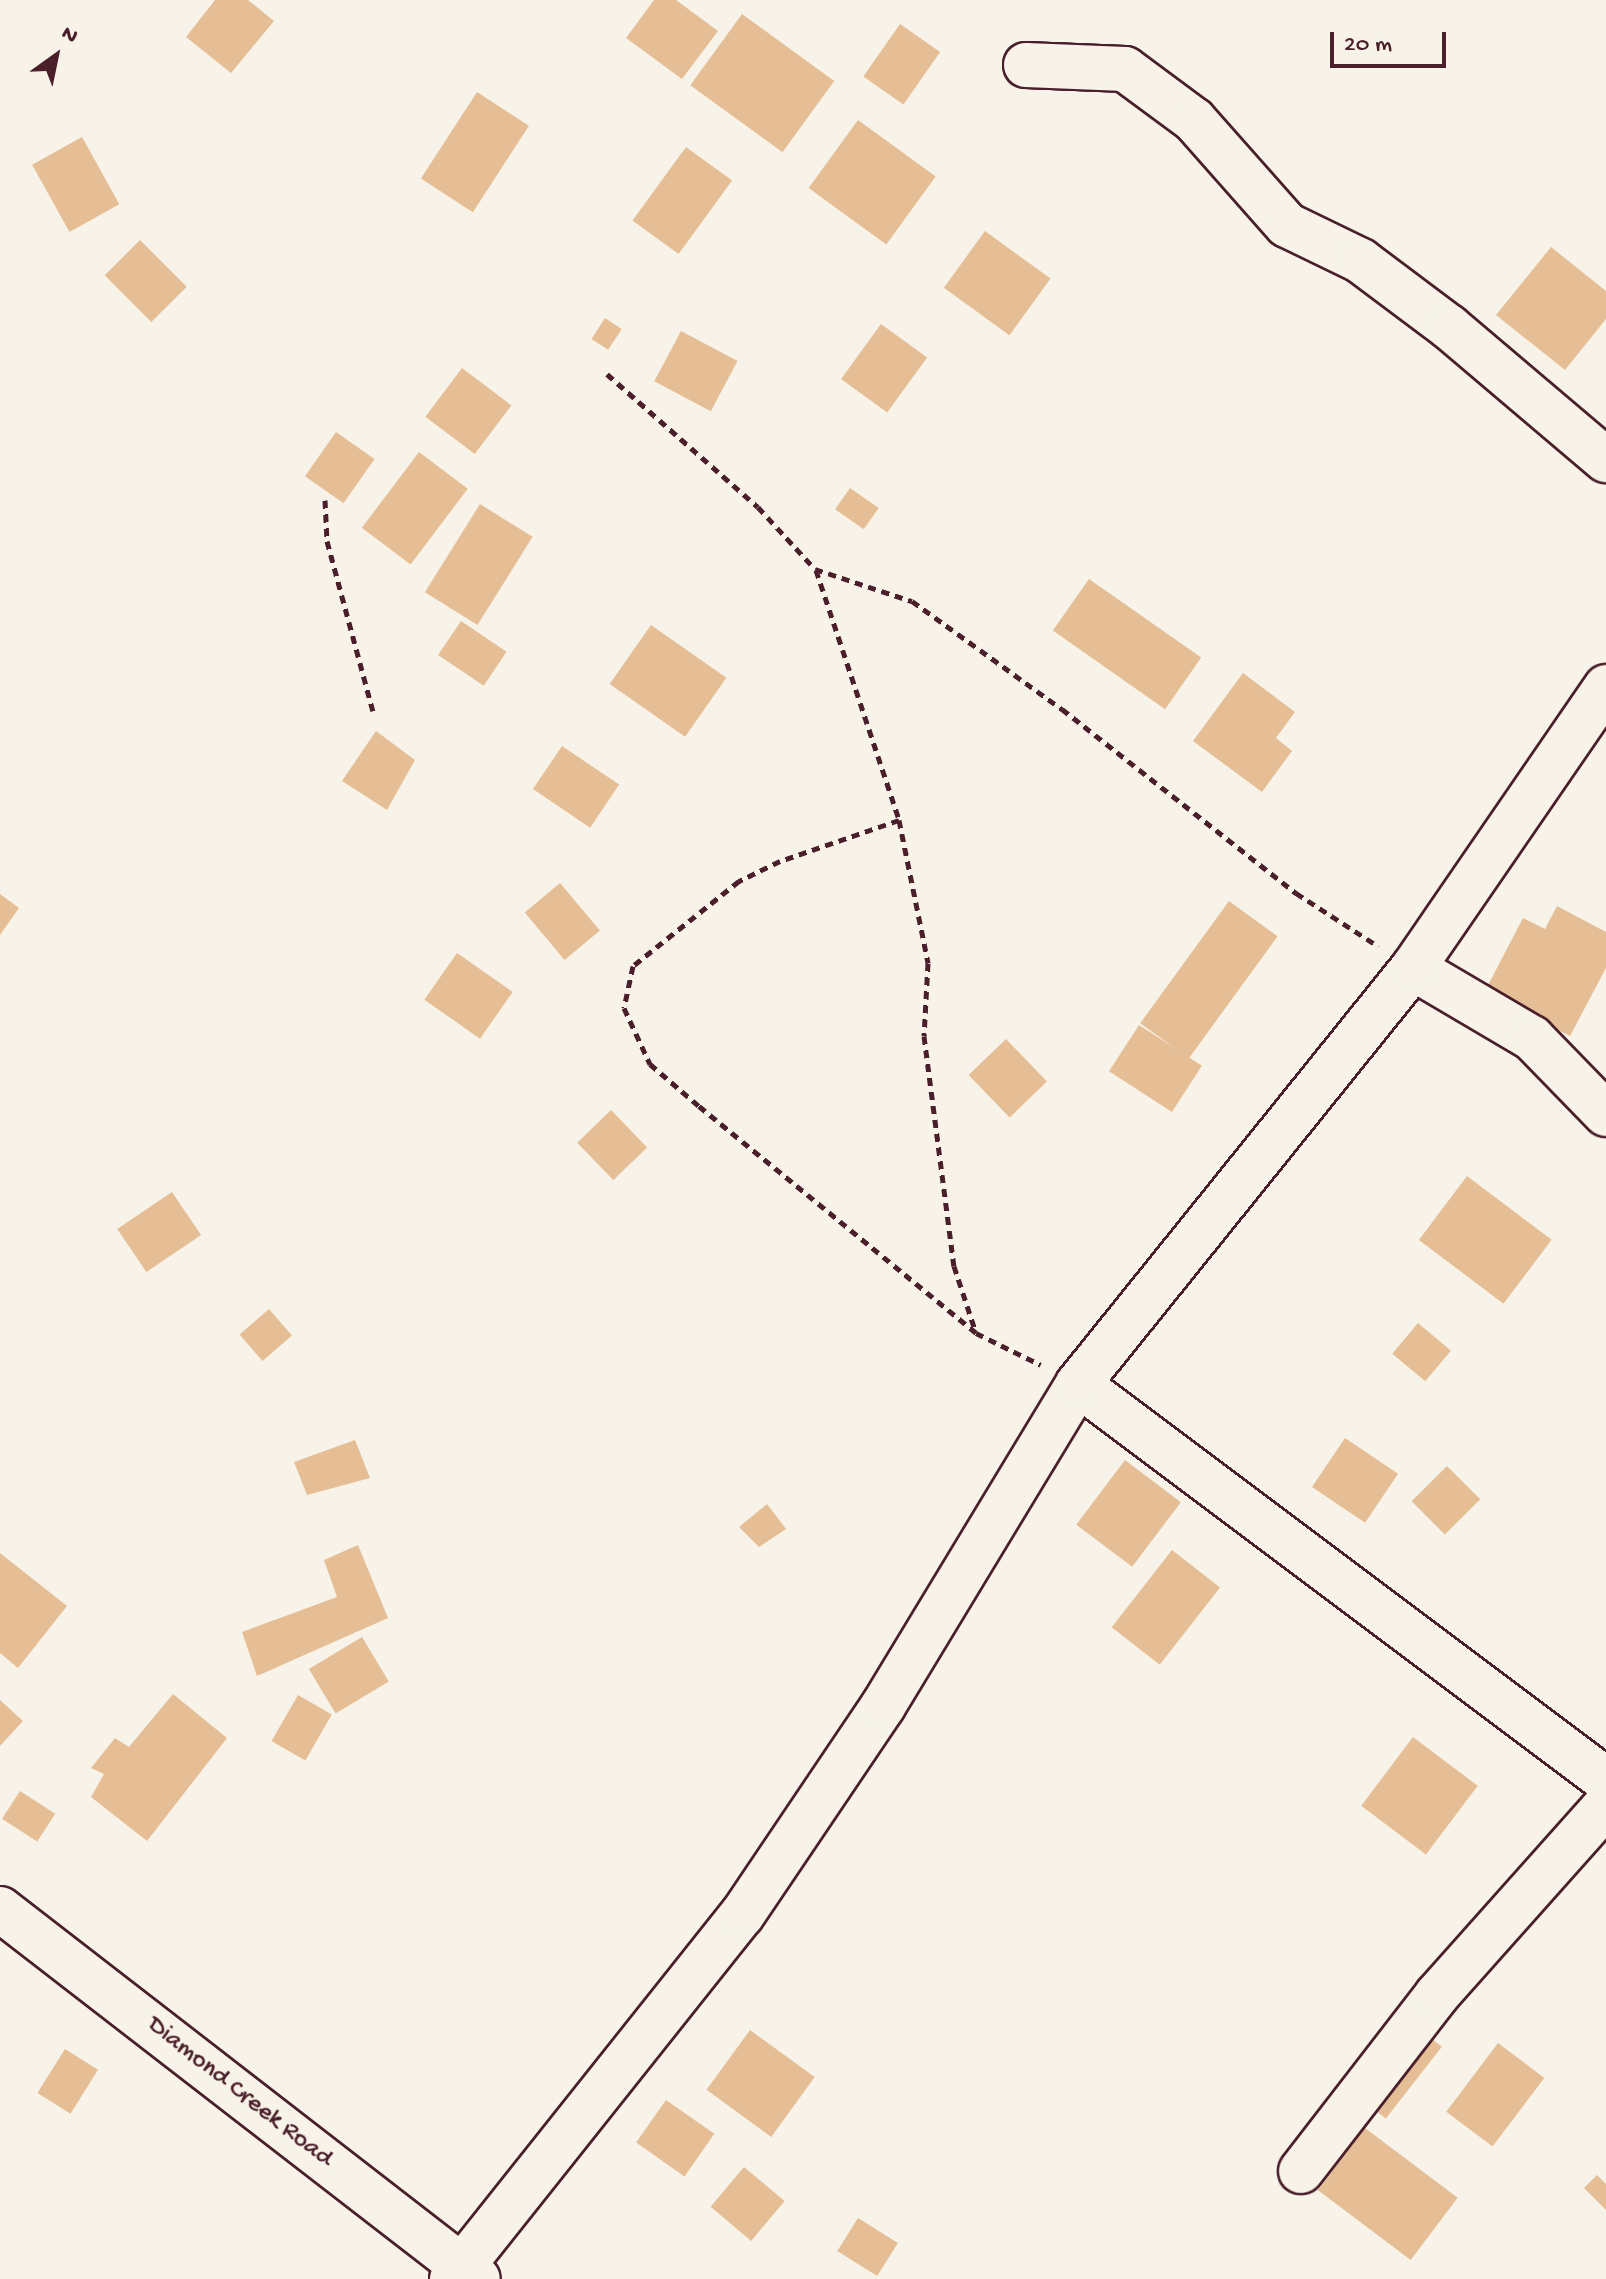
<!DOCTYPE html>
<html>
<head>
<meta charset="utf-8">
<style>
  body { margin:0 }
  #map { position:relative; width:1606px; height:2279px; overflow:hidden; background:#f7f3e8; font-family:"Gochi Hand",sans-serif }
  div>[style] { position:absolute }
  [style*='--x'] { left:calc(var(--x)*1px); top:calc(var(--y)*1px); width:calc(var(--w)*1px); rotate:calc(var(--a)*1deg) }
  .building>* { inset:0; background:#e6be96; transform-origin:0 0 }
  .path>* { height:5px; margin-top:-2.5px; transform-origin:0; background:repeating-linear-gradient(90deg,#4a1f2b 0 8px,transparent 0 14px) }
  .roads { filter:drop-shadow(2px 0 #4a1f2b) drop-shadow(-2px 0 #4a1f2b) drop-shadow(0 2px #4a1f2b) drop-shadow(0 -2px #4a1f2b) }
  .minor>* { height:44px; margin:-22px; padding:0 22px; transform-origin:22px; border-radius:22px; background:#f7f3e8 }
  span { translate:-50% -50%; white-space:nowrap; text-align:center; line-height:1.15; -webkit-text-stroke:6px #f7f3e8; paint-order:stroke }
  .street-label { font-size:26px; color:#4a1f2b }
  .north { position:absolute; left:16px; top:16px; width:80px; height:80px; -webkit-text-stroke:6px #f7f3e8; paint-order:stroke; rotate:33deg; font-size:22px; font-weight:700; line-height:32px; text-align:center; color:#4a1f2b }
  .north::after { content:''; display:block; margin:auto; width:28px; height:36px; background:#4a1f2b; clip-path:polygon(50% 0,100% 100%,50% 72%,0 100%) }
  .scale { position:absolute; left:1330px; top:32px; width:116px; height:36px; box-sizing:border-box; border:4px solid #4a1f2b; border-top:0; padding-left:10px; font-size:24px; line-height:28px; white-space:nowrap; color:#4a1f2b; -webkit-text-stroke:6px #f7f3e8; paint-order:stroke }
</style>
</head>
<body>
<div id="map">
  <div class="building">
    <i style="clip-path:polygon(215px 0,248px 0,274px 21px,231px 73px,186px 37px)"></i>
    <i style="clip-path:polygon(654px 0,676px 0,718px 31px,682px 79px,626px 38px)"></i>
    <i style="left:742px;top:14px;width:114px;height:88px;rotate:36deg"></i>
    <i style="left:900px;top:24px;width:49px;height:64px;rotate:35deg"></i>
    <i style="left:477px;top:92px;width:62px;height:103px;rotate:33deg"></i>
    <i style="left:858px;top:120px;width:96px;height:84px;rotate:36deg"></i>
    <i style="left:82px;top:137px;width:77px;height:57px;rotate:61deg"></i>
    <i style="left:686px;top:147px;width:57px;height:91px;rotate:36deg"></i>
    <i style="left:985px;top:231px;width:81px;height:70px;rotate:36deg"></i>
    <i style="left:140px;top:240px;width:66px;height:50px;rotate:45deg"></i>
    <i style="clip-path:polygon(1551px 247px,1606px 291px,1606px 319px,1565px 370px,1496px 315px)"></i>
    <i style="left:605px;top:318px;width:20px;height:25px;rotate:33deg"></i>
    <i style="left:881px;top:324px;width:57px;height:68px;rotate:36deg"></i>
    <i style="left:681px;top:331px;width:64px;height:57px;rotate:28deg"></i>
    <i style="left:462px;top:368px;width:62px;height:61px;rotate:37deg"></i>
    <i style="left:336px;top:432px;width:47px;height:54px;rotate:35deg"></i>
    <i style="left:419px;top:452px;width:61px;height:95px;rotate:37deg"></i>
    <i style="left:850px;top:488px;width:35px;height:26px;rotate:35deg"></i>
    <i style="left:480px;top:504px;width:62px;height:104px;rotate:32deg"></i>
    <i style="left:1089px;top:579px;width:137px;height:63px;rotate:35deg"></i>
    <i style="left:461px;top:621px;width:55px;height:41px;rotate:34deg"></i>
    <i style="left:651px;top:625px;width:92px;height:72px;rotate:35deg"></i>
    <i style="clip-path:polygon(1243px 673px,1295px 712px,1276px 738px,1292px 751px,1262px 792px,1193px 741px)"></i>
    <i style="clip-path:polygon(376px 731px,415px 760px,387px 810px,342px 781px)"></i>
    <i style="left:562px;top:746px;width:69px;height:52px;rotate:34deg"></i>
    <i style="left:560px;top:883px;width:62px;height:46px;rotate:50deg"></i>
    <i style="clip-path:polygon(0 894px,19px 908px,0 935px)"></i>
    <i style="left:1229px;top:901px;width:60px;height:151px;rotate:36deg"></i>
    <i style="clip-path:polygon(1557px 906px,1606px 932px,1606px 968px,1570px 1036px,1485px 991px,1523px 918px,1545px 929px)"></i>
    <i style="left:457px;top:953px;width:68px;height:57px;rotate:35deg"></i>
    <i style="left:1139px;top:1025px;width:75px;height:55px;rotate:33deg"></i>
    <i style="left:1006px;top:1039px;width:59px;height:52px;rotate:46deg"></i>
    <i style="left:611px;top:1110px;width:52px;height:47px;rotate:46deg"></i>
    <i style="left:1467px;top:1176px;width:106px;height:80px;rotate:37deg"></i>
    <i style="left:172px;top:1192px;width:52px;height:66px;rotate:56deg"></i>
    <i style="left:269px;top:1309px;width:35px;height:39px;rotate:49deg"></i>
    <i style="left:1418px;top:1323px;width:43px;height:40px;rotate:40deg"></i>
    <i style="left:1345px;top:1438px;width:64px;height:59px;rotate:34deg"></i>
    <i style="clip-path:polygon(355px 1440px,370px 1478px,307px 1495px,294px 1462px)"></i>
    <i style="left:1125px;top:1460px;width:70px;height:81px;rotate:37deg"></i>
    <i style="left:1447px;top:1466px;width:47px;height:50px;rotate:45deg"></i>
    <i style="clip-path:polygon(767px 1504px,786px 1529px,759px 1547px,739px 1527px)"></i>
    <i style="clip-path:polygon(358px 1545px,388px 1618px,257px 1676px,242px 1632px,337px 1597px,324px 1560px)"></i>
    <i style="left:1172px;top:1550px;width:61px;height:98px;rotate:38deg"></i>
    <i style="clip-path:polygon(0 1553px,67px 1606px,18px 1668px,0 1653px)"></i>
    <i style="left:362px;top:1637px;width:52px;height:62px;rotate:59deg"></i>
    <i style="clip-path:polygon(173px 1694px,227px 1738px,147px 1841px,91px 1797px,104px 1774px,91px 1768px,115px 1738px,129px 1747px)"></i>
    <i style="left:298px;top:1695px;width:39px;height:53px;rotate:30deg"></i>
    <i style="clip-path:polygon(0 1700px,23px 1721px,0 1746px)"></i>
    <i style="left:1413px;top:1737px;width:81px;height:86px;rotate:37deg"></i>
    <i style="left:20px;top:1791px;width:42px;height:33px;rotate:33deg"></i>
    <i style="left:1419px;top:2029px;width:29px;height:91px;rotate:38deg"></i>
    <i style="left:750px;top:2030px;width:80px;height:74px;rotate:36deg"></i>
    <i style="left:1498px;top:2043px;width:58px;height:86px;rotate:37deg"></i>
    <i style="left:65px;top:2049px;width:39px;height:52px;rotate:32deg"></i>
    <i style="left:666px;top:2100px;width:59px;height:52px;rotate:35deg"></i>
    <i style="left:1365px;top:2128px;width:116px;height:78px;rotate:37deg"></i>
    <i style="left:744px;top:2167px;width:53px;height:52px;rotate:40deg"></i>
    <i style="clip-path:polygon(1597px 2175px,1606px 2184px,1606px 2210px,1584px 2188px)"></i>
    <i style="left:858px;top:2218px;width:47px;height:39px;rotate:32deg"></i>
  </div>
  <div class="path">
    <i style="--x:607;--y:374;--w:201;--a:41.4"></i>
    <i style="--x:758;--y:507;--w:84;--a:47.4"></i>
    <i style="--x:815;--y:569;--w:102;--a:18.3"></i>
    <i style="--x:912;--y:601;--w:185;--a:35.8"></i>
    <i style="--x:1062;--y:709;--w:298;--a:38.2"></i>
    <i style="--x:1296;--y:893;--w:98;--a:32.9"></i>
    <i style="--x:325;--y:500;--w:41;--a:87.2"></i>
    <i style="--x:327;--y:541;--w:176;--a:74.9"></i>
    <i style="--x:816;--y:570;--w:263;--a:71.6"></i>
    <i style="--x:899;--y:820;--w:146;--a:78.5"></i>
    <i style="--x:928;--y:963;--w:73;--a:93.1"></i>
    <i style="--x:924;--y:1036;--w:232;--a:82.6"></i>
    <i style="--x:954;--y:1266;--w:67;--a:71.8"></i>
    <i style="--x:899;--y:820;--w:126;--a:161"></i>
    <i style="--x:780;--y:861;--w:46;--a:154"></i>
    <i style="--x:739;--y:881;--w:136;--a:141.3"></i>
    <i style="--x:633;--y:966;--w:43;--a:102.1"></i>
    <i style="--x:624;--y:1008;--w:62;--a:65.1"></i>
    <i style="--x:650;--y:1064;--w:65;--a:40.6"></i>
    <i style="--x:699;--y:1106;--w:358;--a:39.3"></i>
    <i style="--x:976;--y:1333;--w:72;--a:26.2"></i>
  </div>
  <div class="roads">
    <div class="minor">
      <i style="--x:1026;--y:65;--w:99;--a:2.3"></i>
      <i style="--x:1125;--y:69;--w:86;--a:36.5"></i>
      <i style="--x:1194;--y:120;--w:140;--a:48.5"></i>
      <i style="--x:1287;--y:225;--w:82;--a:25.9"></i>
      <i style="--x:1361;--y:261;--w:110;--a:36.9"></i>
      <i style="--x:1449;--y:327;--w:206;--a:40.3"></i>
      <i style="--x:1413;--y:968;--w:138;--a:30.5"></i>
      <i style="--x:1532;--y:1038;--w:106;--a:45.8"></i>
      <i style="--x:1078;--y:1384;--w:660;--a:36.87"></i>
      <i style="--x:0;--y:1909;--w:604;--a:37.74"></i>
      <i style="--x:1301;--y:2171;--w:222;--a:-52.3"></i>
      <i style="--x:1437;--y:1995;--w:254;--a:-48.3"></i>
      <i style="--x:452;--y:2279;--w:465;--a:-51.5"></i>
      <i style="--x:742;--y:1915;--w:252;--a:-56"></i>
      <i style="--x:883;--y:1706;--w:376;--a:-58.8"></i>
      <i style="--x:1078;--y:1384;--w:534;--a:-51.16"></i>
      <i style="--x:1413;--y:968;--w:341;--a:-55.5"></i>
    </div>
  </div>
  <div class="street-label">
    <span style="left:239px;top:2093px;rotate:38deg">Diamond Creek Road</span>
  </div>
  <div class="north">N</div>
  <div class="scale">20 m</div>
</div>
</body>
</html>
